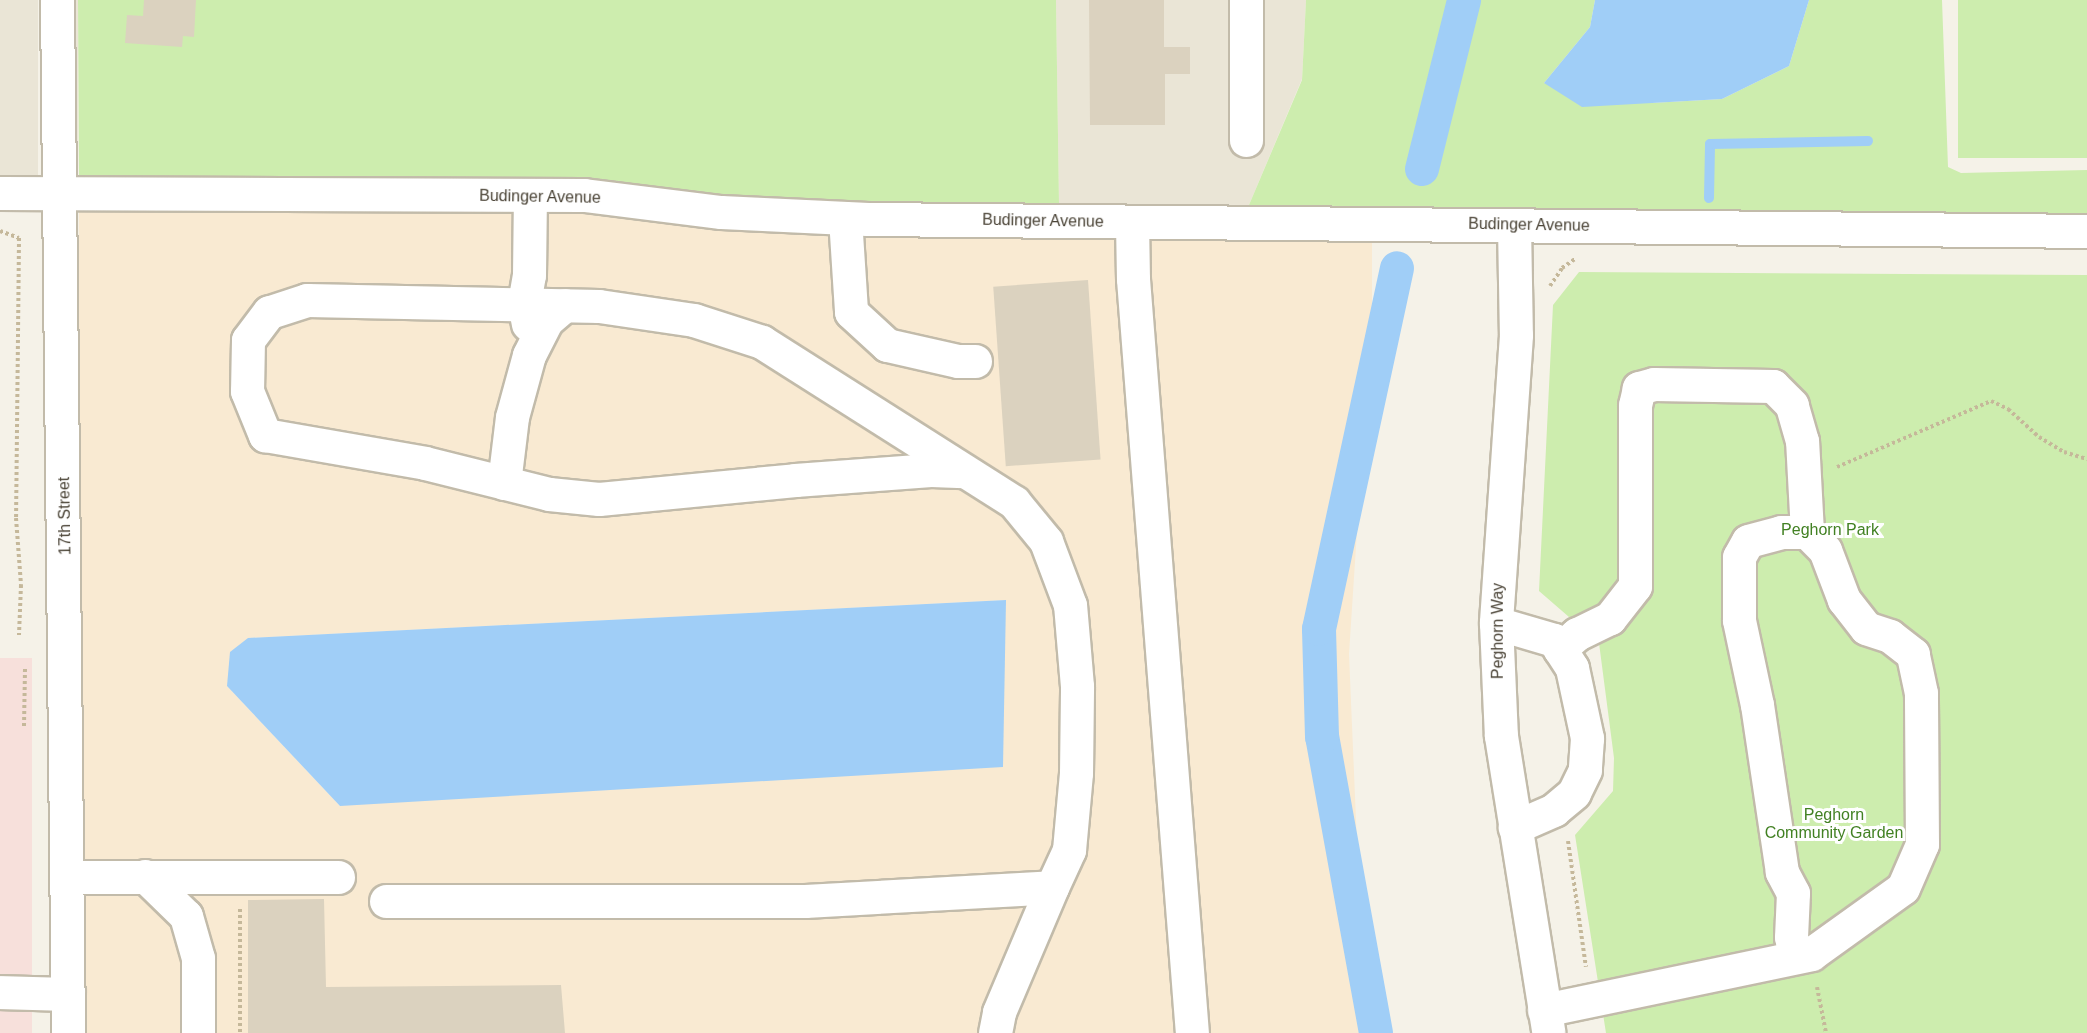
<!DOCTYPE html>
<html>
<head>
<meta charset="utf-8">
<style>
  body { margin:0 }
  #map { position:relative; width:2087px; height:1033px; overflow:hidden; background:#f5f2e8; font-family:Helvetica,sans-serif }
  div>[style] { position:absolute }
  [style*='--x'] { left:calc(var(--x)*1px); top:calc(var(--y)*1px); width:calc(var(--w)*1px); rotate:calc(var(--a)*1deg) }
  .residential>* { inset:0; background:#eae5d6; transform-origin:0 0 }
  .commercial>* { inset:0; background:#f9ead2 }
  .medical>* { inset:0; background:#f7e0db; transform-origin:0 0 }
  .green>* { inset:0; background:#cdedae; transform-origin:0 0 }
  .water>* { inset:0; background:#a0cef7 }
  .stream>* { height:10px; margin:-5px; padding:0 5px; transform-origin:5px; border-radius:5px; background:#a0cef7 }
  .canal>* { height:34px; margin:-17px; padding:0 17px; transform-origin:17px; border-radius:17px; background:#a0cef7 }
  .building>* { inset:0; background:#dbd2bf; transform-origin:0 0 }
  .path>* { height:4px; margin-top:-2px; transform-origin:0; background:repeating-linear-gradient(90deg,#c5b89a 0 3px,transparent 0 6px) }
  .roads { filter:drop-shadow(2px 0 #c2bbaa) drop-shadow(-2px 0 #c2bbaa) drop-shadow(0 2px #c2bbaa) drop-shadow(0 -2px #c2bbaa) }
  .minor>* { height:33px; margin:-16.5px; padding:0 16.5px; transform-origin:16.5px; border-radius:16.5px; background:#fff }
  span { translate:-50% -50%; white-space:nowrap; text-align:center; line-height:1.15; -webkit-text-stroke:6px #fff; paint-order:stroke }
  .street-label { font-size:16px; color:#4a4336 }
  .park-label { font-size:16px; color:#428123 }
</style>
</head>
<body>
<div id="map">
  <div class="residential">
    <i style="left:0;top:0;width:38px;height:176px"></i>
    <i style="left:76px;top:0;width:2px;height:175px"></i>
    <i style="clip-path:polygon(1056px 0,1306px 0,1302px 79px,1249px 205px,1059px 204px)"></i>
  </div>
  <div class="commercial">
    <i style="clip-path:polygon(evenodd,79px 210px,583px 212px,720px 229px,868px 236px,1372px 239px,1372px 302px,1349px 654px,1365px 1033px,73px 1033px,79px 210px,1006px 600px,340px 806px,227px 686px,248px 638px,1006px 600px)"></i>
  </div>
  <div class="medical">
    <i style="left:0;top:658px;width:32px;height:375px"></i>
  </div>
  <div class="green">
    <i style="clip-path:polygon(78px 0,1056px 0,1059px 204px,869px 202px,722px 196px,584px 178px,87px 177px,79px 175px)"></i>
    <i style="clip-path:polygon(1306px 0,1595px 0,1590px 27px,1544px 83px,1651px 103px,1722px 99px,1789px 66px,1809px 0,1942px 0,1948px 167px,1961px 173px,2087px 170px,2087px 214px,1249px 205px,1302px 80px)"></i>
    <i style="left:1958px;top:0;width:129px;height:158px"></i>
    <i style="clip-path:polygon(1579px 272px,2087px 275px,2087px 1033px,1606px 1033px,1575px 835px,1613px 791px,1614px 758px,1599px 643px,1539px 591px,1553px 305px)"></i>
  </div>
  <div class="water">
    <i style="clip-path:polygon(1595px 0,1809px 0,1789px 66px,1722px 99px,1582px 107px,1544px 83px,1590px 27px)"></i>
    <i style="clip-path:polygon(1006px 600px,1003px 767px,340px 806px,227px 686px,230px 652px,248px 638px)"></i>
  </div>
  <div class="stream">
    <i style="--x:1709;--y:198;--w:54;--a:-88.9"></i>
    <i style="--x:1710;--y:144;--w:158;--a:-1.1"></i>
  </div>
  <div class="canal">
    <i style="--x:1422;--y:169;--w:174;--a:-76"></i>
    <i style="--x:1376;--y:1033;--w:301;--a:-100.3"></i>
    <i style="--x:1322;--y:737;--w:108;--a:-91.6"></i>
    <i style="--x:1319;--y:629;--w:369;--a:-77.8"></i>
  </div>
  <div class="building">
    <i style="clip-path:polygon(144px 0,196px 0,194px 37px,183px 36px,182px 47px,125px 43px,127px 15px,143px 16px)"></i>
    <i style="clip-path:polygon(1089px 0,1164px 0,1164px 47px,1190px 47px,1190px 74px,1165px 74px,1165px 125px,1090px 125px)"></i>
    <i style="left:1088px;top:280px;width:180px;height:95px;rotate:86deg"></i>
    <i style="clip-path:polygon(324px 899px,326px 987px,561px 985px,565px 1033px,248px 1033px,248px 900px)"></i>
  </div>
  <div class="path">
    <i style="--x:0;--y:231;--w:20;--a:20"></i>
    <i style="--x:19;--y:238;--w:280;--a:90.6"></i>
    <i style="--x:16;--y:518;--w:67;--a:85.7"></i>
    <i style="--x:21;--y:585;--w:50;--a:92.3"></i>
    <i style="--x:1550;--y:286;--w:22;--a:-56"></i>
    <i style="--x:1562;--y:268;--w:16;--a:-35"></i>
    <i style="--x:1837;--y:467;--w:168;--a:-23.2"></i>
    <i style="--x:1991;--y:401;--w:19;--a:25"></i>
    <i style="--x:2008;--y:409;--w:42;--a:42.1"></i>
    <i style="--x:2039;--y:437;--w:29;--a:31"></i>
    <i style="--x:2064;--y:452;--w:24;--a:17"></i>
    <i style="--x:24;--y:726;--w:57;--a:-89"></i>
    <i style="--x:1568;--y:841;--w:127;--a:81.9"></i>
    <i style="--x:240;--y:909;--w:124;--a:90"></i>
    <i style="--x:1817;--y:987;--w:47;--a:78.9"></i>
  </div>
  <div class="roads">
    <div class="minor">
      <i style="--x:57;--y:0;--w:1033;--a:89.39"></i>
      <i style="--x:1246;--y:0;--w:140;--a:90"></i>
      <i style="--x:0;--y:193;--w:584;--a:0.2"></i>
      <i style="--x:584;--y:195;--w:138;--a:7.1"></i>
      <i style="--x:721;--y:212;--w:147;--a:2.7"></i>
      <i style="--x:868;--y:219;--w:1219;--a:0.56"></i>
      <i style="--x:845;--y:218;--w:94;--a:86.3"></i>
      <i style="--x:851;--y:312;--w:49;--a:42.5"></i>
      <i style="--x:887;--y:345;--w:73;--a:12.7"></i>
      <i style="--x:958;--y:361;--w:17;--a:0"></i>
      <i style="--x:1132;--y:222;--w:57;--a:89"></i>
      <i style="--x:1133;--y:279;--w:756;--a:85.53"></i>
      <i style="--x:1514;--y:225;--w:110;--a:89"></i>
      <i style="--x:1516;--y:335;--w:289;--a:94"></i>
      <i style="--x:1496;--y:623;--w:113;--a:87.5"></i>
      <i style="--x:1501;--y:736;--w:299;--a:80.9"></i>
      <i style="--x:528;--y:324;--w:21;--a:-101"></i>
      <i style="--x:524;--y:303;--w:28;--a:-80"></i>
      <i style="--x:529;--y:275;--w:80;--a:-89.3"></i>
      <i style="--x:504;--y:483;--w:66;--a:-83.1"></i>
      <i style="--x:512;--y:417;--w:64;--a:-74.7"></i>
      <i style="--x:529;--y:355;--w:39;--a:-63"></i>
      <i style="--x:547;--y:320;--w:23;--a:-40"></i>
      <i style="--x:1496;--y:623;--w:60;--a:16.3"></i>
      <i style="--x:1554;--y:640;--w:33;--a:57"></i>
      <i style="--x:1572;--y:668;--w:72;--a:77.9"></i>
      <i style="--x:1587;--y:738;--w:32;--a:94"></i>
      <i style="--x:1585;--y:770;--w:25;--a:116"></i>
      <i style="--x:1574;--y:793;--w:26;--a:140"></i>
      <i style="--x:1554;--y:810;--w:43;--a:156.4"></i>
      <i style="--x:145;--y:876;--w:57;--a:44.3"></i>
      <i style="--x:186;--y:916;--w:44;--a:74.1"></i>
      <i style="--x:198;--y:958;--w:75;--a:90"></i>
      <i style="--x:68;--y:877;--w:270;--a:0"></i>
      <i style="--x:386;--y:901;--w:419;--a:0"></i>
      <i style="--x:805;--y:901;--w:247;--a:-3.2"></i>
      <i style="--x:1052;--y:887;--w:41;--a:-65.3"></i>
      <i style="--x:1069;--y:850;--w:77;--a:-84.8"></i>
      <i style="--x:1076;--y:773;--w:87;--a:-89.3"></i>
      <i style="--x:1077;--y:686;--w:81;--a:-94.9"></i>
      <i style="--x:1070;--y:605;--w:68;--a:-110.6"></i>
      <i style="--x:1046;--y:541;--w:50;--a:-129.4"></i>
      <i style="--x:1014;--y:502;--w:299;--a:-147.6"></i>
      <i style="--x:762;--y:342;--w:71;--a:-162.1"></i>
      <i style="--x:694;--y:320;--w:96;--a:-171.6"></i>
      <i style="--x:599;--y:306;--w:292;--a:-178.8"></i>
      <i style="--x:307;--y:300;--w:40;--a:162"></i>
      <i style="--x:269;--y:312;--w:35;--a:127"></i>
      <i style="--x:248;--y:340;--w:51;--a:91.1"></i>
      <i style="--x:247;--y:391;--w:48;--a:67.8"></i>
      <i style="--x:265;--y:435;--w:162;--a:9.9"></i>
      <i style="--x:425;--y:463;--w:128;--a:14"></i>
      <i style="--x:549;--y:494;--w:50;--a:5.7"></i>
      <i style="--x:599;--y:499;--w:197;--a:-5.5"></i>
      <i style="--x:795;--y:480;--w:136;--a:-4.2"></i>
      <i style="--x:931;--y:470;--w:33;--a:2"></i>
      <i style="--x:1795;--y:957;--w:20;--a:-101"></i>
      <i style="--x:1791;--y:937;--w:44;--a:-87.4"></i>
      <i style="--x:1793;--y:893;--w:24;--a:-118"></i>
      <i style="--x:1782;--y:872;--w:169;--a:-98.5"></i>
      <i style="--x:1757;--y:705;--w:87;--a:-102"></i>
      <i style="--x:1739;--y:620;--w:63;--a:-90"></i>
      <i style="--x:1739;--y:557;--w:18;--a:-61"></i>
      <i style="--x:1748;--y:541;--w:34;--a:-15"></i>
      <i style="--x:1781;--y:532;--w:26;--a:0"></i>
      <i style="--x:0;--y:992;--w:68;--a:1.7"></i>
      <i style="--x:1544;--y:1010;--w:273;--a:-11.8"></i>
      <i style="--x:1811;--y:954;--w:113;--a:-35.7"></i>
      <i style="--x:1903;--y:888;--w:48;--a:-66.6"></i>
      <i style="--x:1922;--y:844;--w:151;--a:-90.4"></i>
      <i style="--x:1921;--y:693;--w:40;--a:-102"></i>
      <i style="--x:1913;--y:654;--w:29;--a:-142"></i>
      <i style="--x:1890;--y:636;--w:25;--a:-162"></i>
      <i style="--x:1866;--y:628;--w:36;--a:-128"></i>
      <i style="--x:1844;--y:600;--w:53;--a:-110.8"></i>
      <i style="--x:1825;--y:550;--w:25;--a:-135"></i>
      <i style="--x:1807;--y:532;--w:91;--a:-93.1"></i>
      <i style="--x:1802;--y:441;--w:37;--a:-106"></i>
      <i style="--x:1792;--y:405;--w:27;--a:-135"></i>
      <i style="--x:1773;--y:386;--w:119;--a:-179"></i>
      <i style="--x:1654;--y:384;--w:16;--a:165"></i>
      <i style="--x:1639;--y:388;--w:17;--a:103"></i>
      <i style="--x:1635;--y:405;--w:181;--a:90"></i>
      <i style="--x:1635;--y:586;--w:41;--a:128"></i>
      <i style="--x:1610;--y:618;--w:37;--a:154"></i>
      <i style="--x:1577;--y:634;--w:23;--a:139"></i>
      <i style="--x:995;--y:1033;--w:21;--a:-79"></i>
      <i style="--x:999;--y:1012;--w:136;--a:-67"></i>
    </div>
  </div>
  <div class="street-label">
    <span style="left:540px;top:197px;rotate:1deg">Budinger Avenue</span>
    <span style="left:1043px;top:221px;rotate:1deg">Budinger Avenue</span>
    <span style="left:1529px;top:225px;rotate:1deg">Budinger Avenue</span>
    <span style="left:65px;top:516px;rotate:-91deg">17th Street</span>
    <span style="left:1498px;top:631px;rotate:-90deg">Peghorn Way</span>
  </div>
  <div class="park-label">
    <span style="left:1830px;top:530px">Peghorn Park</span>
    <span style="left:1834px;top:824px">Peghorn<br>Community Garden</span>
  </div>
</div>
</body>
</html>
